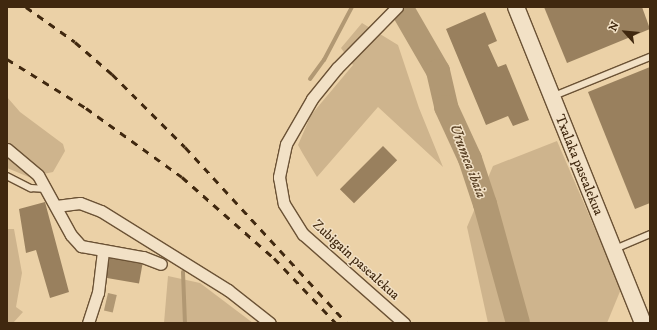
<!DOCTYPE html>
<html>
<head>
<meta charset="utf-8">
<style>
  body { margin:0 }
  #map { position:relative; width:657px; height:330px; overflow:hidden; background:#ebd1a7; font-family:"IM FELL DW Pica",serif }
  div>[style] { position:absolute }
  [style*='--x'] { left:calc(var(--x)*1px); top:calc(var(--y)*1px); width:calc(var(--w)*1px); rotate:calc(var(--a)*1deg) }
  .green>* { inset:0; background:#ceb48d }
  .water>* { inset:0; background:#b19873; transform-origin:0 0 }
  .stream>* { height:4px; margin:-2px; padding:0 2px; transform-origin:2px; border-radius:2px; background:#b19873 }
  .river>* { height:24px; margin:-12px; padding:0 12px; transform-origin:12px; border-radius:12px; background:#b19873 }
  .building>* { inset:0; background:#99805e; transform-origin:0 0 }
  .roads { filter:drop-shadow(1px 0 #6b5235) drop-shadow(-1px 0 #6b5235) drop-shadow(0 1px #6b5235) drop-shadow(0 -1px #6b5235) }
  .lane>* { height:5.5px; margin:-2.75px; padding:0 2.75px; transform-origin:2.75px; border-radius:2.75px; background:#f2e1c6 }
  .street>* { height:11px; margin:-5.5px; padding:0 5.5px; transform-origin:5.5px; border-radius:5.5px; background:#f2e1c6 }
  .secondary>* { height:16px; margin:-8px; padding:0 8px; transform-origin:8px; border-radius:8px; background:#f2e1c6 }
  .rail>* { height:3px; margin-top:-1.5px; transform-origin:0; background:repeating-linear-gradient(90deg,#40280f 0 7px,transparent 0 14px) }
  span { translate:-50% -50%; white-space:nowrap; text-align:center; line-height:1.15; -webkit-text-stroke:3px #f2e1c6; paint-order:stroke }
  .street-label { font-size:14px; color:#40280f }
  .water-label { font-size:15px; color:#5c4428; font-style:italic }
  .frame { position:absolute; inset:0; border:8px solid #40280f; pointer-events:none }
  .north { position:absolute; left:605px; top:12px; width:40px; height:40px; -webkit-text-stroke:3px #f2e1c6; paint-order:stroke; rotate:297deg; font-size:11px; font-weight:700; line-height:16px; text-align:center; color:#40280f }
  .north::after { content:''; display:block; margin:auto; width:14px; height:18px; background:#40280f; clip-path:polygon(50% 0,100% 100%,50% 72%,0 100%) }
</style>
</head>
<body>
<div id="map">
  <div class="green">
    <i style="clip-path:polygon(362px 23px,398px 45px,419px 108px,443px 167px,378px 107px,317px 177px,303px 154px,298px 145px,311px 115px,353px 65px,341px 48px)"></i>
    <i style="clip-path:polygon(7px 97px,20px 112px,63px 144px,65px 151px,53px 172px,29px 177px,7px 168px)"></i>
    <i style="clip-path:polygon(557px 141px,621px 289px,607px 323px,488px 323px,467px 227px,493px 166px)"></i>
    <i style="clip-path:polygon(7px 229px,14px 229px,22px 273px,16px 307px,23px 312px,13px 323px,7px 323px)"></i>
    <i style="clip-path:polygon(168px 276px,200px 283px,253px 323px,164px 323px)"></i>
  </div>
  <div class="water">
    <i style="left:108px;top:293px;width:9px;height:18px;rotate:13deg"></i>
  </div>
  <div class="stream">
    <i style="--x:310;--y:79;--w:24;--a:-54"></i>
    <i style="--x:324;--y:60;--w:60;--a:-62.2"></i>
    <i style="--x:183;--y:272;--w:51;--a:87.8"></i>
  </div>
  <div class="river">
    <i style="--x:401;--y:7;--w:74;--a:60"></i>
    <i style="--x:438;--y:71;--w:37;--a:77"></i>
    <i style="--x:446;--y:107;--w:57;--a:65.2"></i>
    <i style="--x:470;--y:159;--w:47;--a:71.6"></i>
    <i style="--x:485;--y:204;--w:123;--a:74.5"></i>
  </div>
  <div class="building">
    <i style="clip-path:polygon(544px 7px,642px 7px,650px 29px,567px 63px)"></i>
    <i style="clip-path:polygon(485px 12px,497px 41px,488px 45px,498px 67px,506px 64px,529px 120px,513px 126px,508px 116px,486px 125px,446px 29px)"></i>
    <i style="clip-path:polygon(650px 67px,650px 203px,635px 209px,588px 92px)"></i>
    <i style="left:383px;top:146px;width:20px;height:61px;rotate:45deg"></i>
    <i style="clip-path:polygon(45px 202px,69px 292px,50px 298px,36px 250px,26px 253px,19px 209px)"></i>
    <i style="left:109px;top:258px;width:34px;height:20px;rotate:10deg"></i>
  </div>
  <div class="roads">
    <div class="lane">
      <i style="--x:554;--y:96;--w:104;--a:-22.1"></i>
      <i style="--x:7;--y:176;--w:27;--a:27"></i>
      <i style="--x:31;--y:188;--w:15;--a:4"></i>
      <i style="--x:615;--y:249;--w:38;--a:-23"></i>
    </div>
    <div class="street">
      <i style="--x:397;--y:7;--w:86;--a:134.5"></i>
      <i style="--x:337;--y:68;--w:40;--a:129"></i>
      <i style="--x:312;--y:99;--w:52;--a:120"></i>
      <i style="--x:286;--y:144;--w:34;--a:102"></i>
      <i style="--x:279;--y:177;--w:27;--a:80"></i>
      <i style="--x:284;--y:204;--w:36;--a:58"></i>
      <i style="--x:303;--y:234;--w:135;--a:41.4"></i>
      <i style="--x:7;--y:149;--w:40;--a:40"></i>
      <i style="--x:38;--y:175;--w:68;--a:61.2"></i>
      <i style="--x:71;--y:235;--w:15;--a:48"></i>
      <i style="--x:81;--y:246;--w:63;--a:10.1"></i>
      <i style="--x:143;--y:257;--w:19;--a:21"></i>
      <i style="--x:56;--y:206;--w:24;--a:-7"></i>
      <i style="--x:80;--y:203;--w:22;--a:21"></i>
      <i style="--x:101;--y:211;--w:150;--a:31.9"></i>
      <i style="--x:228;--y:290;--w:53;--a:38.2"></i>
      <i style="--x:88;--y:323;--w:32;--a:-72"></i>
      <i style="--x:98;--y:293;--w:42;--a:-83.2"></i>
    </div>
    <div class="secondary">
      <i style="--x:516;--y:7;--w:341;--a:68.1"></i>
    </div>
  </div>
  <div class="rail">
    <i style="--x:26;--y:7;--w:60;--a:35.5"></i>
    <i style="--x:75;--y:42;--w:49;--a:40.9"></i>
    <i style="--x:112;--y:74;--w:103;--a:45"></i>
    <i style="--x:185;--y:147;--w:239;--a:47.4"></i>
    <i style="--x:7;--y:59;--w:93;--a:31.8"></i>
    <i style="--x:86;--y:108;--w:118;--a:35.7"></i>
    <i style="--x:182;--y:177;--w:123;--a:41.4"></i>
    <i style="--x:274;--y:258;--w:90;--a:46.4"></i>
  </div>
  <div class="street-label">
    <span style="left:579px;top:165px;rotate:68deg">Txalaka pasealekua</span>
    <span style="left:356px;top:260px;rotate:42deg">Zubigain pasealekua</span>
  </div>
  <div class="water-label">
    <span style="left:468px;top:161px;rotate:69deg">Urumea ibaia</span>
  </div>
  <div class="frame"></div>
  <div class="north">N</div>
</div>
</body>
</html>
